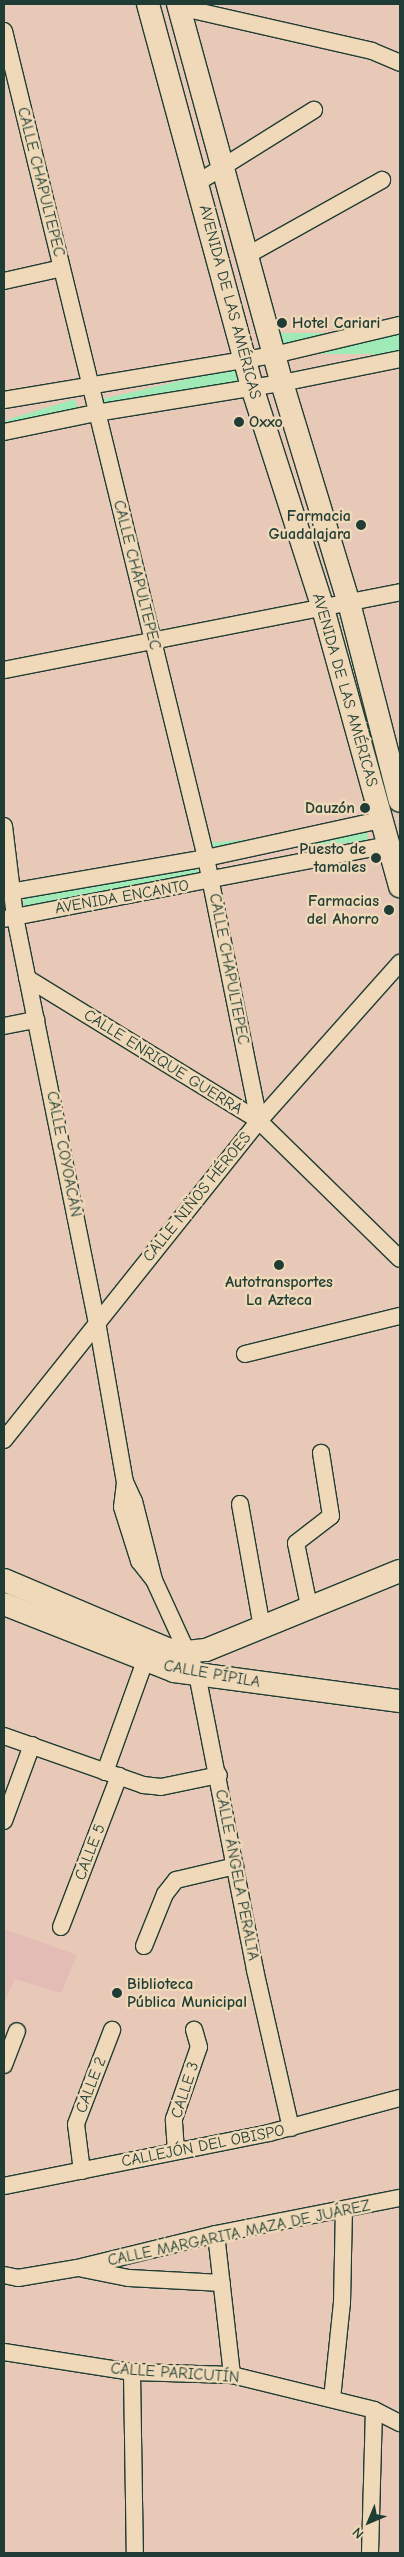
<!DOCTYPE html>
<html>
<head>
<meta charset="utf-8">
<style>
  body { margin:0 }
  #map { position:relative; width:404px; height:2557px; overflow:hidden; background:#e8c8b7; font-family:"Comic Neue",sans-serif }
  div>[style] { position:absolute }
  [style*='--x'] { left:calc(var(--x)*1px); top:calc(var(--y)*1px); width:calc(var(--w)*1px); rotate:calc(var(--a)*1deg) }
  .built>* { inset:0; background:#e3bcb6 }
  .green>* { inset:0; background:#a0eab8; transform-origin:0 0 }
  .roads { filter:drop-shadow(1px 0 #1f3d34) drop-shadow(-1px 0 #1f3d34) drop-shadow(0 1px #1f3d34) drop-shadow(0 -1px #1f3d34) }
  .street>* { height:16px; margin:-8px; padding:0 8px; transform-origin:8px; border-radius:8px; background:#efd9b8 }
  .secondary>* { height:22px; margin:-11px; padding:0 11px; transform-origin:11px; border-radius:11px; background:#efd9b8 }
  .dots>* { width:14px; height:14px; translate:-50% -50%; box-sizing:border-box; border:2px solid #efd9b8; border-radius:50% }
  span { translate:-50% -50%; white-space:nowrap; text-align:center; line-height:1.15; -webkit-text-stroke:5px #efd9b8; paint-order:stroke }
  .street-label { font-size:16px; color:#1f3d34 }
  .poi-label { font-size:16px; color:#1f3d34; font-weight:700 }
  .left { translate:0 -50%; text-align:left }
  .right { translate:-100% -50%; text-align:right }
  .frame { position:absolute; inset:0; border:5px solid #1f3d34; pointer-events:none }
  .north { position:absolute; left:344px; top:2497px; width:50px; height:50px; -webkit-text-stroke:4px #efd9b8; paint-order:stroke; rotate:225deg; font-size:14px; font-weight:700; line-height:20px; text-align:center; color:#1f3d34 }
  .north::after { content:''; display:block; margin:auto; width:18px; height:22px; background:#1f3d34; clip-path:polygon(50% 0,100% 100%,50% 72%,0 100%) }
</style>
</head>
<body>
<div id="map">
  <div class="built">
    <i style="clip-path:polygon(4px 1929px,77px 1955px,61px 1993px,15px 1979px,4px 2004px)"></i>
  </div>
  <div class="green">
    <i style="left:400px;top:333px;width:21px;height:121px;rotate:90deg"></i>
    <i style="left:236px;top:368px;width:22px;height:143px;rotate:77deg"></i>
    <i style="left:75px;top:399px;width:14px;height:72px;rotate:73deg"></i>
    <i style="left:367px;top:829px;width:12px;height:156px;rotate:85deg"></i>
    <i style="clip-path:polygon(196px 862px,199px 875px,25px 909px,23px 898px)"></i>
  </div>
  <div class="roads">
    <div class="street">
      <i style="--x:179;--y:7;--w:198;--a:12.8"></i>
      <i style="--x:372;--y:51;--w:30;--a:23"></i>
      <i style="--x:4;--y:31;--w:851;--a:76.27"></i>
      <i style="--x:206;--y:858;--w:268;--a:78.6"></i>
      <i style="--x:197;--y:183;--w:138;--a:-32"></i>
      <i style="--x:246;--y:256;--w:156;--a:-29.2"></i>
      <i style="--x:4;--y:281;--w:59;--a:-12.6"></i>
      <i style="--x:4;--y:400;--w:274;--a:-9.5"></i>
      <i style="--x:274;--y:355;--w:130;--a:-13.4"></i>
      <i style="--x:4;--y:432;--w:94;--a:-11.7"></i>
      <i style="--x:96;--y:413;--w:188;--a:-9.2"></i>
      <i style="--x:282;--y:383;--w:120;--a:-11.5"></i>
      <i style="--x:4;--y:670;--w:404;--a:-11.1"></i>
      <i style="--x:4;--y:826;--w:92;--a:83.1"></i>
      <i style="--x:15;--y:917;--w:413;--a:78.6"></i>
      <i style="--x:97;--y:1322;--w:162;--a:80.1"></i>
      <i style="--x:125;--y:1482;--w:21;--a:65"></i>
      <i style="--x:134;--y:1501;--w:81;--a:75.8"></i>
      <i style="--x:4;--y:893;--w:205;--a:-9.8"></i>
      <i style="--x:206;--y:858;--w:179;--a:-12.3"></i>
      <i style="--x:4;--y:919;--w:391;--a:-10.9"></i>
      <i style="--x:27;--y:978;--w:273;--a:31.6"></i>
      <i style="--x:259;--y:1121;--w:197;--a:44.4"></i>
      <i style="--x:4;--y:1026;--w:33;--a:-11"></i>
      <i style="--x:245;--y:1354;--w:160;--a:-13.8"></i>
      <i style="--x:4;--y:1440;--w:408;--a:-51.4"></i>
      <i style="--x:259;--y:1121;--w:212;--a:-48.3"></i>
      <i style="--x:125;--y:1483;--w:24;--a:97"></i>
      <i style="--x:122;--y:1507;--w:57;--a:72.5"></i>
      <i style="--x:139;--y:1561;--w:24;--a:52"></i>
      <i style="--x:154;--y:1580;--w:103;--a:65.4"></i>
      <i style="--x:197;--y:1674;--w:302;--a:78.9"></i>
      <i style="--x:255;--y:1970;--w:162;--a:77.2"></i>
      <i style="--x:240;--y:1504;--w:125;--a:79.9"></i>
      <i style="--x:309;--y:1606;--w:64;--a:-101.7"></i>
      <i style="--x:296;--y:1543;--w:44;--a:-37.6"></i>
      <i style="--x:331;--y:1516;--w:64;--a:-99"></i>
      <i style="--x:4;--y:1736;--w:147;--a:19.4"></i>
      <i style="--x:143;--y:1785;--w:18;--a:6"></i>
      <i style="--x:161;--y:1787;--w:59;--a:-11.7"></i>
      <i style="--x:105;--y:1772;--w:118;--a:-70.2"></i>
      <i style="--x:4;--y:1821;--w:81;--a:-69.8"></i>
      <i style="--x:61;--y:1927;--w:162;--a:-69"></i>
      <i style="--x:144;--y:1946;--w:56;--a:-68"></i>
      <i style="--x:165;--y:1894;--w:18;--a:-52"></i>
      <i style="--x:176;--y:1880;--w:61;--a:-13.3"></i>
      <i style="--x:4;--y:2065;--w:36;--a:-69"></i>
      <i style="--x:176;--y:2151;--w:32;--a:-94"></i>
      <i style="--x:174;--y:2119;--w:76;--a:-70.9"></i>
      <i style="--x:199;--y:2047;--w:18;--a:-106"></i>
      <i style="--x:82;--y:2171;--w:47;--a:-97.3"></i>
      <i style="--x:76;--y:2124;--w:101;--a:-69"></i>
      <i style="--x:4;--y:2186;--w:270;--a:-11.3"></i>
      <i style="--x:269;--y:2133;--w:136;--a:-15"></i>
      <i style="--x:216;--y:2234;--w:142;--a:83.5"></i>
      <i style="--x:83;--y:2269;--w:47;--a:11.1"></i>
      <i style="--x:129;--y:2278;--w:93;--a:3.1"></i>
      <i style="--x:4;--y:2275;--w:14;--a:12"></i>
      <i style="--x:18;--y:2278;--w:60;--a:-9.6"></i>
      <i style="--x:77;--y:2268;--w:143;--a:-13.7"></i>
      <i style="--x:216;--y:2234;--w:187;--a:-11.1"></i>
      <i style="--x:4;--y:2352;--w:130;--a:8.9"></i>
      <i style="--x:132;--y:2372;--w:100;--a:1.7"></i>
      <i style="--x:232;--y:2375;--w:146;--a:13.8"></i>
      <i style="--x:374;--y:2410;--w:29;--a:27"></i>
      <i style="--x:132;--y:2372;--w:181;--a:89.1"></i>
      <i style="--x:332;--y:2399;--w:97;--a:-84.1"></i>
      <i style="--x:342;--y:2303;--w:92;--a:-88.8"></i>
      <i style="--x:370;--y:2553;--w:143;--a:-88.4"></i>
    </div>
    <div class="secondary">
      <i style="--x:148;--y:4;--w:397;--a:74.8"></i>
      <i style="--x:252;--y:387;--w:229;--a:72.2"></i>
      <i style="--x:322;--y:605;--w:292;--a:74.5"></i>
      <i style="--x:178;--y:4;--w:393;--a:74.7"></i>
      <i style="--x:282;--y:383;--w:230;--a:73.1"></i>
      <i style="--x:349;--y:603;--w:204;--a:75.6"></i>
      <i style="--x:4;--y:1580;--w:177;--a:22.9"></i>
      <i style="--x:167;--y:1649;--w:19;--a:9"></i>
      <i style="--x:186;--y:1652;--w:20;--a:-6"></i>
      <i style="--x:206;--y:1650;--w:209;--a:-22.2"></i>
      <i style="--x:4;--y:1604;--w:183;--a:21.5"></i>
      <i style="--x:174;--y:1671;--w:228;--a:7.6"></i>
    </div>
  </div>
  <div class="dots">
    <i style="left:282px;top:323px;background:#1f3d34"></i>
    <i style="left:239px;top:422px;background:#1f3d34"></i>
    <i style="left:361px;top:525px;background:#1f3d34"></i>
    <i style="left:365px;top:808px;background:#1f3d34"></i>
    <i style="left:376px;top:858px;background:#1f3d34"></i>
    <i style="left:389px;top:910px;background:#1f3d34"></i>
    <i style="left:279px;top:1265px;background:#1f3d34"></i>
    <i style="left:117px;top:1993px;background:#1f3d34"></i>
  </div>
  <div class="street-label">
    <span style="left:41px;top:182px;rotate:76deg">CALLE CHAPULTEPEC</span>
    <span style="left:230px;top:302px;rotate:75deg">AVENIDA DE LAS AMÉRICAS</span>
    <span style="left:137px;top:575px;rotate:76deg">CALLE CHAPULTEPEC</span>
    <span style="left:345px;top:690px;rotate:74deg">AVENIDA DE LAS AMÉRICAS</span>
    <span style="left:122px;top:897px;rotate:-10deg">AVENIDA ENCANTO</span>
    <span style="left:229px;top:969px;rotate:79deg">CALLE CHAPULTEPEC</span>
    <span style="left:163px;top:1062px;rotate:32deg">CALLE ENRIQUE GUERRA</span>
    <span style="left:64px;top:1154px;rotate:79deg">CALLE COYOACÁN</span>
    <span style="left:197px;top:1197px;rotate:-51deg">CALLE NIÑOS HÉROES</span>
    <span style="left:212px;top:1674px;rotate:10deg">CALLE PÍPILA</span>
    <span style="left:90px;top:1852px;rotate:-69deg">CALLE 5</span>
    <span style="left:237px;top:1875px;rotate:79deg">CALLE ÁNGELA PERALTA</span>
    <span style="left:91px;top:2085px;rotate:-69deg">CALLE 2</span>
    <span style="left:185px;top:2090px;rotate:-72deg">CALLE 3</span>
    <span style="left:203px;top:2146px;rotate:-11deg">CALLEJÓN DEL OBISPO</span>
    <span style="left:239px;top:2233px;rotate:-12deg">CALLE MARGARITA MAZA DE JUÁREZ</span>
    <span style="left:175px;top:2373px;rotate:4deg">CALLE PARICUTÍN</span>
  </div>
  <div class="poi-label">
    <span class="left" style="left:292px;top:323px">Hotel Cariari</span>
    <span class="left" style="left:249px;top:422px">Oxxo</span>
    <span class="right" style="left:351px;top:525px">Farmacia<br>Guadalajara</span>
    <span class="right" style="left:355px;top:808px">Dauzón</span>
    <span class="right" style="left:366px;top:858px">Puesto de<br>tamales</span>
    <span class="right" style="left:379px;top:910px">Farmacias<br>del Ahorro</span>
    <span style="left:279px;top:1291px">Autotransportes<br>La Azteca</span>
    <span class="left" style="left:127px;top:1993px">Biblioteca<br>Pública Municipal</span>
  </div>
  <div class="frame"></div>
  <div class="north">N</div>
</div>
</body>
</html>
